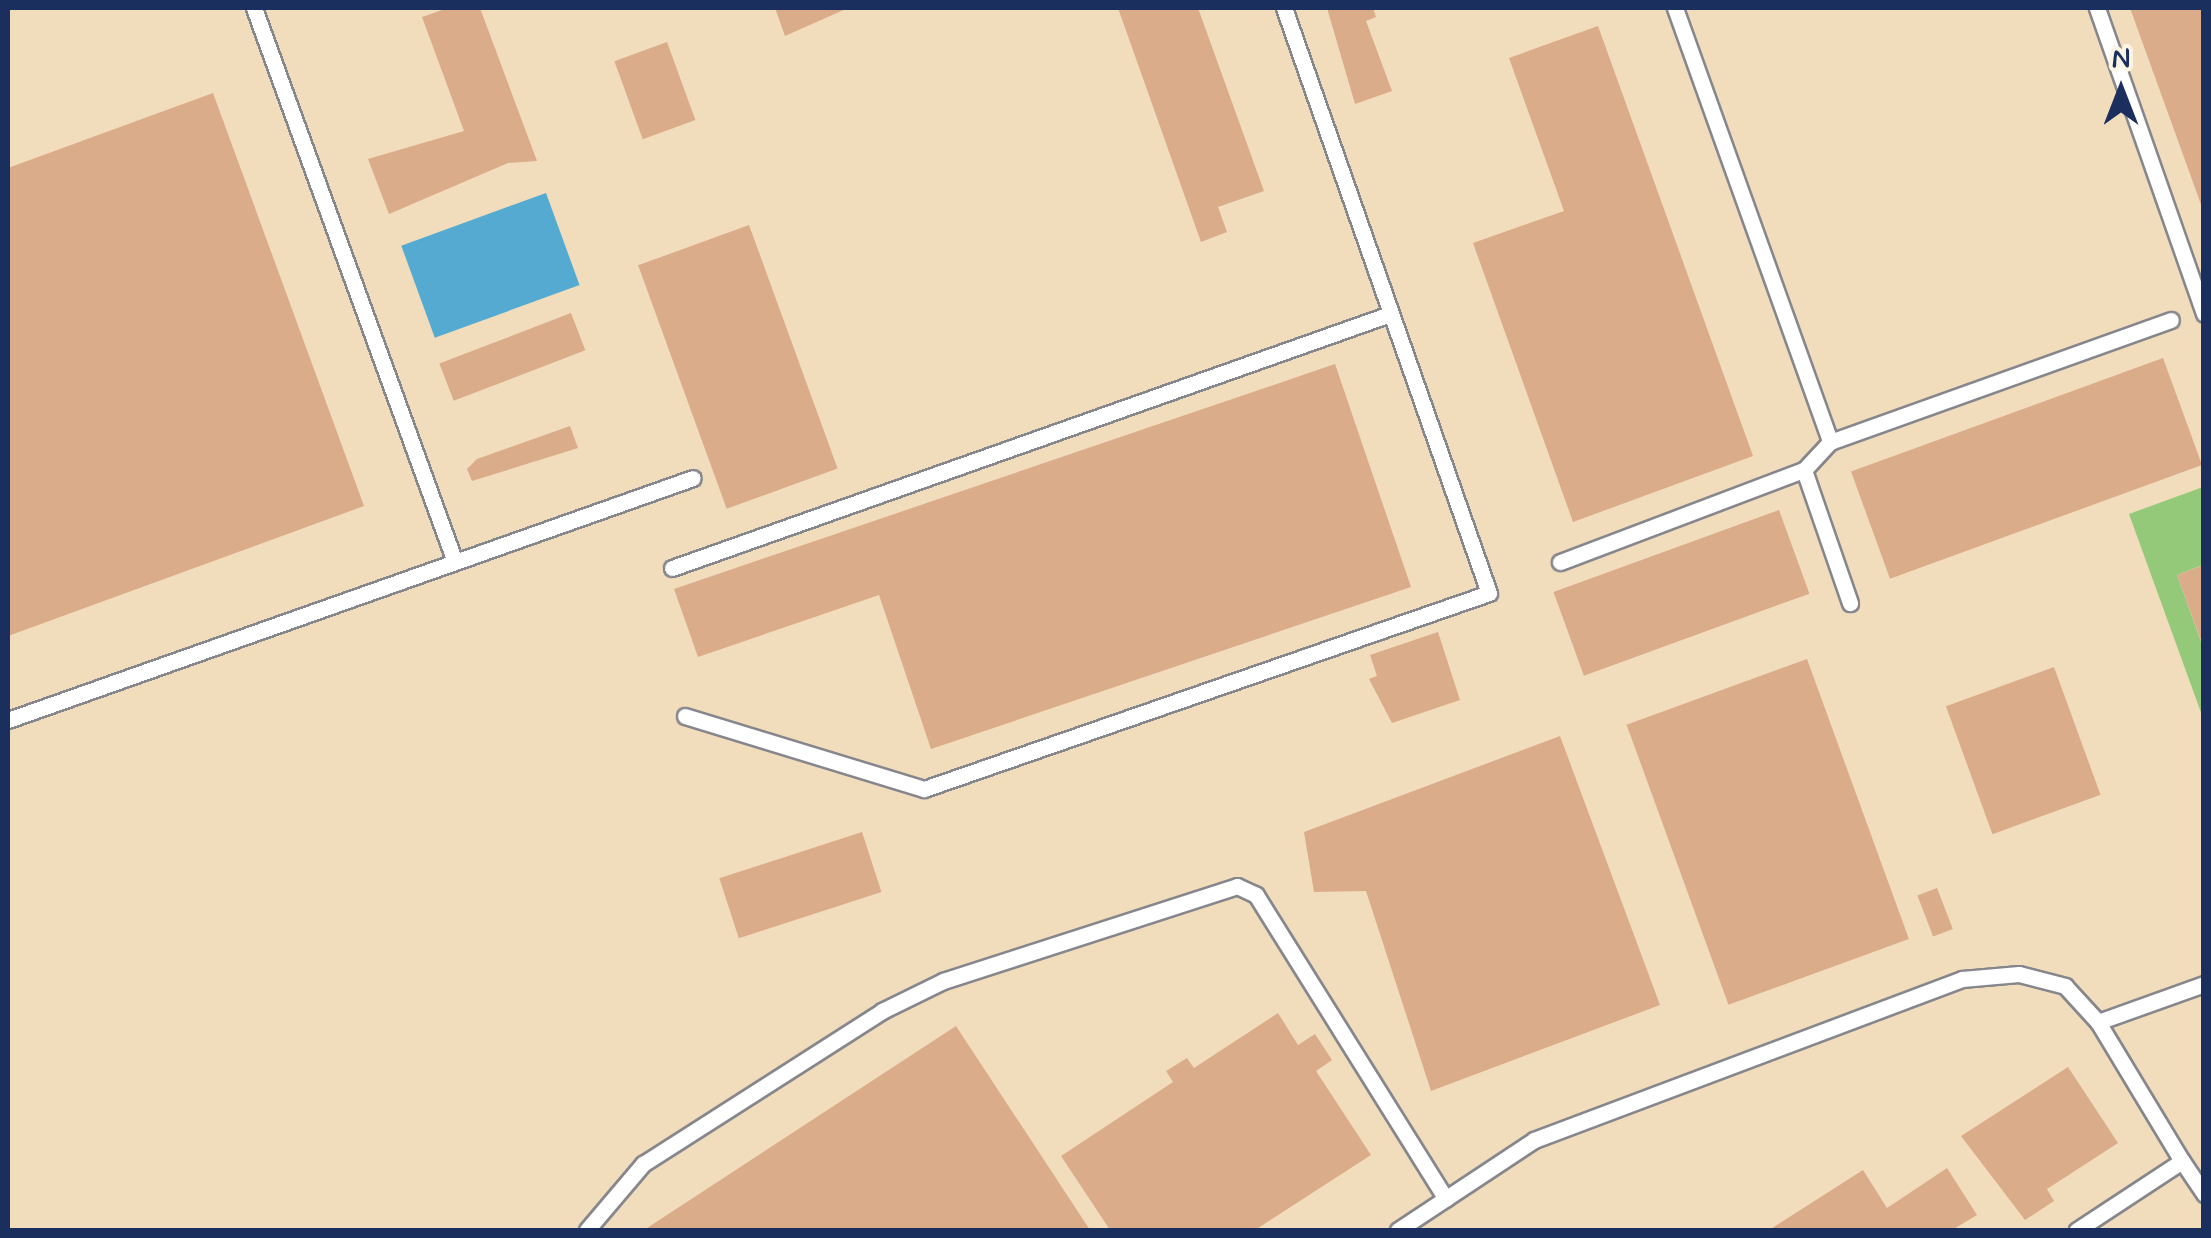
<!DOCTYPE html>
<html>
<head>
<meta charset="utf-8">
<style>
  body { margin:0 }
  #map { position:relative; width:2211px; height:1238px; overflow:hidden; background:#f1dcbc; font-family:Mynerve,sans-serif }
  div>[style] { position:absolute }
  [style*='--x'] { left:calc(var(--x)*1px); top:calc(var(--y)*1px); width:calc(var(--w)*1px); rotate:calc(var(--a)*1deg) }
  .green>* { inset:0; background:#95c97a }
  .water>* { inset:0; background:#54aad0; transform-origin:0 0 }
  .building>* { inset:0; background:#dbac8a; transform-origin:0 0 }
  .roads { filter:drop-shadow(2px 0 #86868d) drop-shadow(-2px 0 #86868d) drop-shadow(0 2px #86868d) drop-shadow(0 -2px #86868d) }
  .lane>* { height:15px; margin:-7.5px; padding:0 7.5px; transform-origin:7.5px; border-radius:7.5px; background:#fff }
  span { translate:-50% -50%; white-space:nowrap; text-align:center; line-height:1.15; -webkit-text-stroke:9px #fcf5e5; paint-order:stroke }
  .frame { position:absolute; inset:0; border:10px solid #1b2f5e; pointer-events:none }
  .north { position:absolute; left:2071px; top:40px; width:100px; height:100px; -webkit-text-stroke:8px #fcf5e5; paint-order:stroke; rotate:0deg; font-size:28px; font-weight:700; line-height:40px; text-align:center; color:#1b2f5e }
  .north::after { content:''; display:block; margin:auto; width:35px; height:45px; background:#1b2f5e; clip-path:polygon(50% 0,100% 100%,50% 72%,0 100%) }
</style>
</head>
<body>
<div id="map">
  <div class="green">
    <i style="clip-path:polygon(2203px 487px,2203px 565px,2177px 575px,2203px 647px,2203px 718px,2129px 514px)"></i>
  </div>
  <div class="water">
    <i style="left:546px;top:193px;width:98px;height:154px;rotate:70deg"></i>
  </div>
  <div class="building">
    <i style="clip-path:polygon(448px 8px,480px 8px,537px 161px,508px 163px,389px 214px,368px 159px,464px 131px,422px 17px)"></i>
    <i style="clip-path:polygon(775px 8px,848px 8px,785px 36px)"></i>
    <i style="clip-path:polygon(1118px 8px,1198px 8px,1264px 191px,1218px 207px,1227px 232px,1201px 242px)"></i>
    <i style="clip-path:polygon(1327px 8px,1373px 8px,1376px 17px,1366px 21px,1392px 91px,1355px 104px)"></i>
    <i style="clip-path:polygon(2130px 8px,2204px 8px,2204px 210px,2203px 210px)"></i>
    <i style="clip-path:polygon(1598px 26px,1753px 456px,1573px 522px,1473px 243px,1564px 211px,1509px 58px)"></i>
    <i style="left:667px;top:42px;width:83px;height:56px;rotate:70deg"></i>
    <i style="clip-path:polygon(213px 93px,364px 506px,8px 636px,8px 168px)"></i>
    <i style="left:749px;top:225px;width:259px;height:118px;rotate:70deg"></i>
    <i style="left:571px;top:313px;width:40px;height:141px;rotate:69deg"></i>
    <i style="left:2163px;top:358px;width:114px;height:332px;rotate:70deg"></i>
    <i style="clip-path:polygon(1335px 364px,1411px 587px,931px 749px,879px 595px,698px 657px,674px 589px)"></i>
    <i style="clip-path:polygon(570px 426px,578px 448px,472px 481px,467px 469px,477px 459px)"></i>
    <i style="left:1779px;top:510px;width:89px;height:240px;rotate:70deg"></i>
    <i style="clip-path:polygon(2204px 565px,2204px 646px,2203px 646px,2177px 575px)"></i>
    <i style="clip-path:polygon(1438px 632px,1460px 700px,1392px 723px,1369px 679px,1377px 676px,1370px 655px)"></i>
    <i style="left:1807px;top:659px;width:298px;height:192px;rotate:70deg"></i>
    <i style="left:2054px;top:667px;width:136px;height:115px;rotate:70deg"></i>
    <i style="clip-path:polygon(1560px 736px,1660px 1005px,1431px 1091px,1366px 891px,1314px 892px,1304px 832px)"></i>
    <i style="left:862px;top:832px;width:63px;height:150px;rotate:72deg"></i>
    <i style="left:1937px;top:888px;width:44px;height:21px;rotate:69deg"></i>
    <i style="clip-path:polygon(1278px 1013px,1298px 1045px,1315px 1034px,1332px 1060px,1316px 1071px,1371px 1155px,1255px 1230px,1110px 1230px,1061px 1156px,1173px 1082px,1166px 1071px,1187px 1058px,1194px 1068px)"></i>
    <i style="clip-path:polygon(956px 1026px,1090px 1230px,644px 1230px)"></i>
    <i style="clip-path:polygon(2068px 1067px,2118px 1143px,2047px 1189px,2054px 1201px,2025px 1220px,1961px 1136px)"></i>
    <i style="clip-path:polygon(1947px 1168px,1977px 1215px,1952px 1230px,1769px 1230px,1863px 1170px,1887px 1208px)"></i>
  </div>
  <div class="roads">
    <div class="lane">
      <i style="--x:254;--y:8;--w:589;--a:70.06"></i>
      <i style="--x:1675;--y:8;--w:461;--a:70.3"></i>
      <i style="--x:1830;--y:442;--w:362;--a:-19.7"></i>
      <i style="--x:2097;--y:8;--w:324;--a:70.7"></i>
      <i style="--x:1830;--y:442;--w:38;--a:133"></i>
      <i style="--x:1804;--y:470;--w:141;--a:70.9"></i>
      <i style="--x:1560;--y:562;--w:261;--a:-20.7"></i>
      <i style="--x:672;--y:568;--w:762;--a:-19.48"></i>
      <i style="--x:685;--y:716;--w:250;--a:17"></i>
      <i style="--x:924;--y:789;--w:598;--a:-19.13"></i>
      <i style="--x:1489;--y:593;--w:620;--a:-109.31"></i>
      <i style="--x:8;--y:720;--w:726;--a:-19.46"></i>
      <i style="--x:2098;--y:1022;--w:113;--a:-19.7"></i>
      <i style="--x:2182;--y:1161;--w:40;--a:56"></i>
      <i style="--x:587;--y:1230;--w:87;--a:-49.7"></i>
      <i style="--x:643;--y:1164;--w:284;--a:-32.6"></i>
      <i style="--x:882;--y:1011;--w:68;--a:-26.2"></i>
      <i style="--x:943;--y:981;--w:309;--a:-17.9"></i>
      <i style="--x:1237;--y:886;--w:21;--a:25"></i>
      <i style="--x:1256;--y:895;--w:358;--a:58"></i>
      <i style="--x:1398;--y:1230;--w:163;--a:-33.5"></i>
      <i style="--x:1534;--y:1140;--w:457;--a:-20.6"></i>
      <i style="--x:1962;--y:979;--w:57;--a:-5"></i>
      <i style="--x:2019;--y:974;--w:48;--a:14.6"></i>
      <i style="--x:2065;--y:986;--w:49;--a:47.5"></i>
      <i style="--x:2098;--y:1022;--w:162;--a:58.9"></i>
      <i style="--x:2182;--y:1161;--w:126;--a:146.7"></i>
    </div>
  </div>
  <div class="frame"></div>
  <div class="north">N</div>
</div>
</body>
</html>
